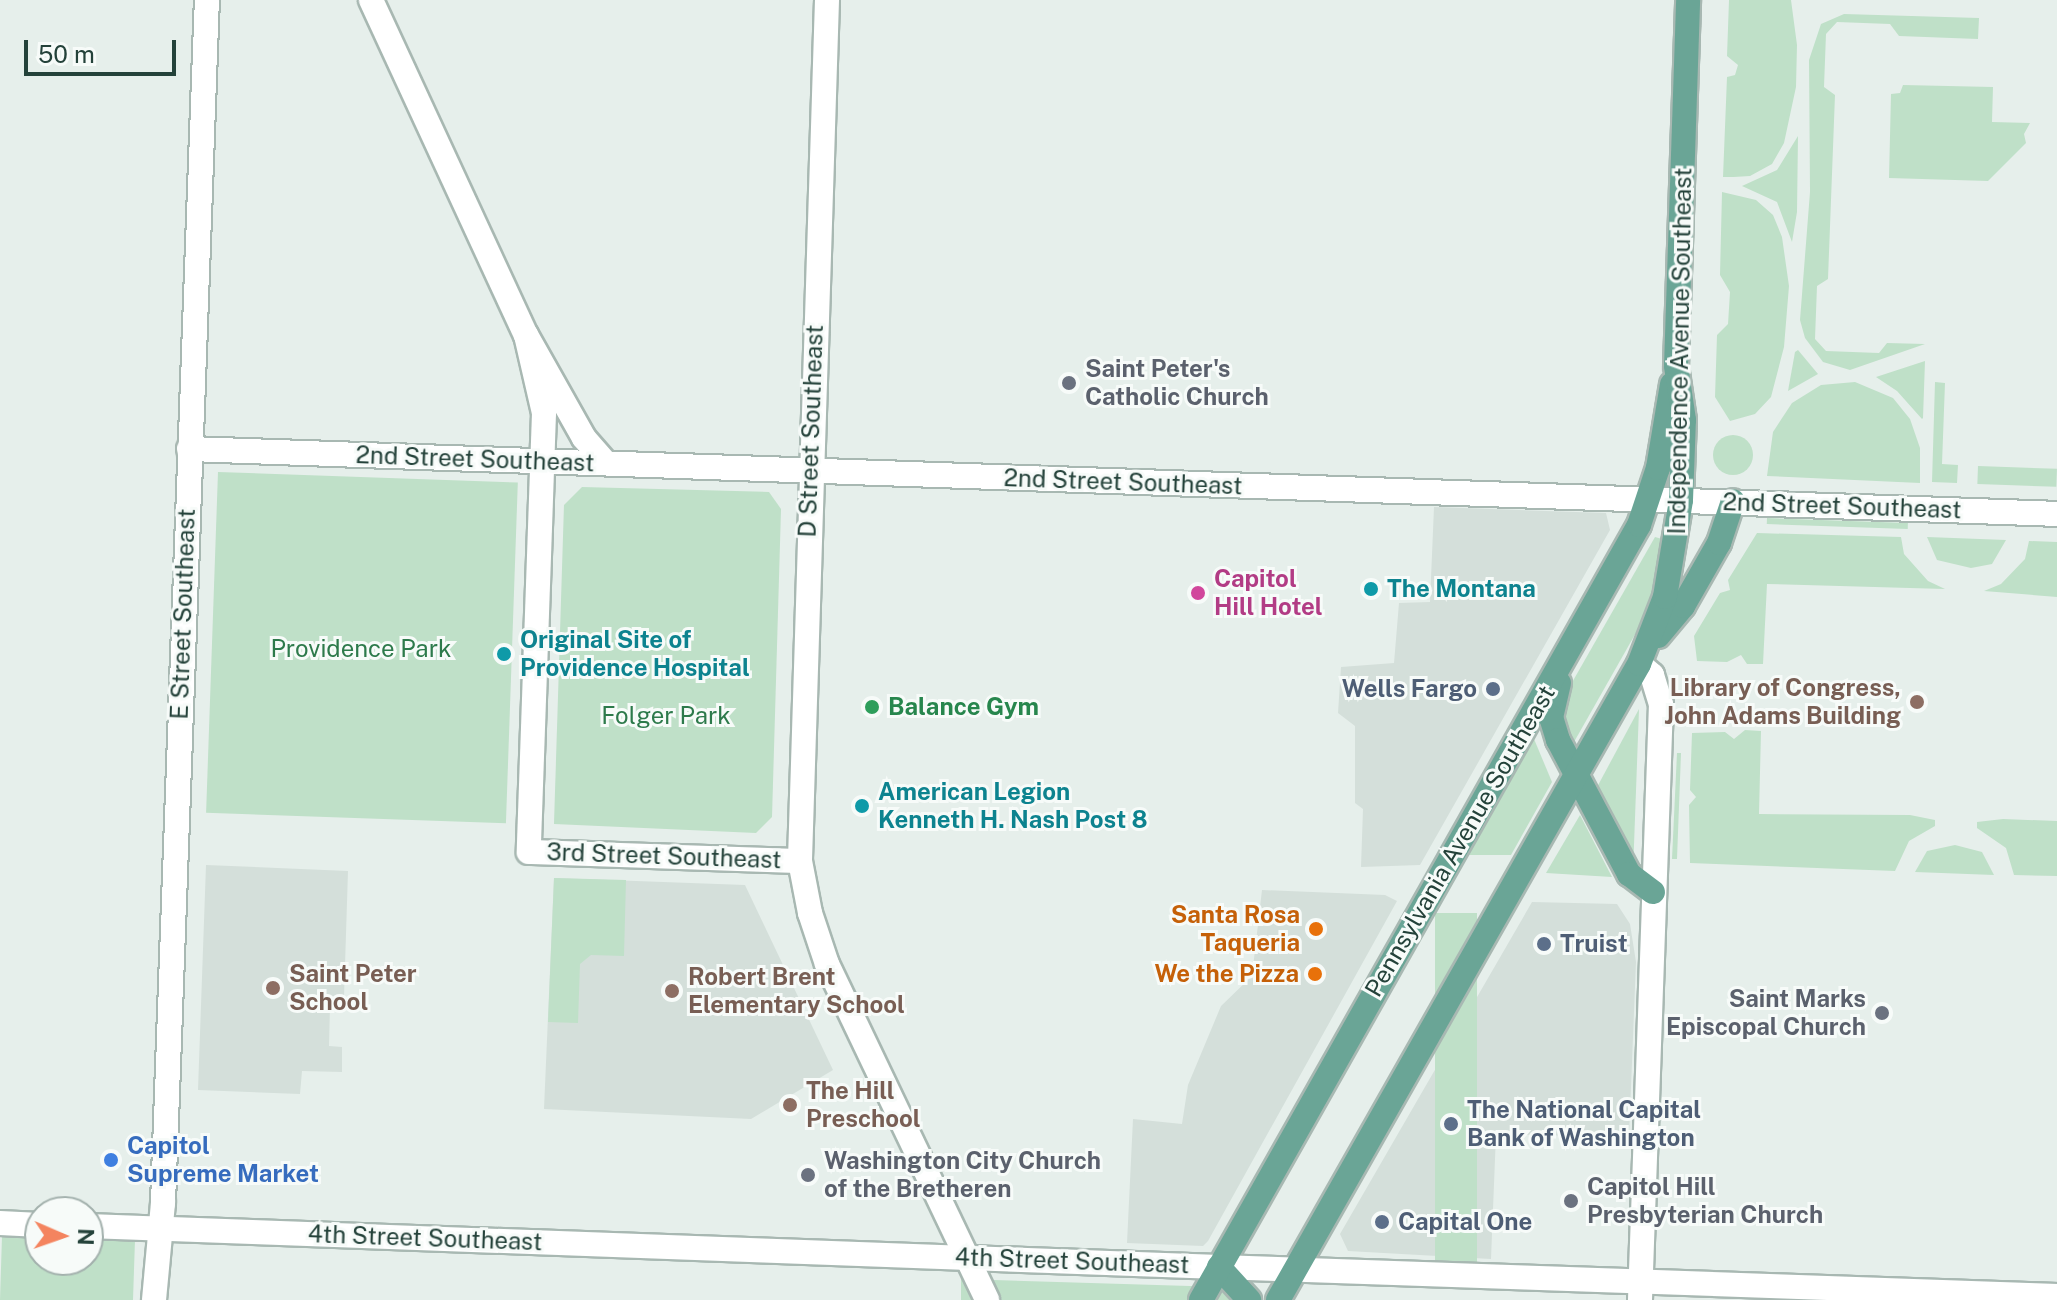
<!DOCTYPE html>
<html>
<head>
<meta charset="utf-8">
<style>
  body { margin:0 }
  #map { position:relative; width:2057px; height:1300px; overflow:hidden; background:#e6efeb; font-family:"Public Sans",sans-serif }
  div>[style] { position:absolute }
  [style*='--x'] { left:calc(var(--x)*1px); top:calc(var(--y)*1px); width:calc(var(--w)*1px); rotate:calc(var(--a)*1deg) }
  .built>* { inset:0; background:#d4dfda }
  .green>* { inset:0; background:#bfe0c8; transform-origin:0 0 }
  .round { border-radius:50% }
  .roads { filter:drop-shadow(2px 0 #a8b8b2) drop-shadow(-2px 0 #a8b8b2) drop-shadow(0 2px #a8b8b2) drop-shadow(0 -2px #a8b8b2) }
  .tertiary>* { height:24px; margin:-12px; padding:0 12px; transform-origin:12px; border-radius:12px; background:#fff }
  .secondary>* { height:24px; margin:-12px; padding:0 12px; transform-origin:12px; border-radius:12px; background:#fff }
  .primary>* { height:24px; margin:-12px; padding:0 12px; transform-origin:12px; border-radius:12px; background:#6aa596 }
  .dots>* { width:22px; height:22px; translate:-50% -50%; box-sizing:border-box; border:4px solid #f7fbf9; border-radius:50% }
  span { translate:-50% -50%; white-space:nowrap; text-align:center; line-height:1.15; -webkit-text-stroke:6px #f7fbf9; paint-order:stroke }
  .street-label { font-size:24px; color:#24423a }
  .worship-label { font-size:24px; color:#5b616d; font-weight:700 }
  .left { translate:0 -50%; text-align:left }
  .right { translate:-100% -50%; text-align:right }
  .hotel-label { font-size:24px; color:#b23c85; font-weight:700 }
  .culture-label { font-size:24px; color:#0d838f; font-weight:700 }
  .park-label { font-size:24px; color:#2d7a4b }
  .education-label { font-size:24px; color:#785e54; font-weight:700 }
  .service-label { font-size:24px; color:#4e5e75; font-weight:700 }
  .leisure-label { font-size:24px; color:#27864d; font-weight:700 }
  .food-label { font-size:24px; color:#c56008; font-weight:700 }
  .shop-label { font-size:24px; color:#366cbe; font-weight:700 }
  .north { position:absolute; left:24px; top:1196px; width:80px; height:80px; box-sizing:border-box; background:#f7fbf9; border:2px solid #a3b1ad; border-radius:50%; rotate:92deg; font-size:22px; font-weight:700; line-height:32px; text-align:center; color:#24423a }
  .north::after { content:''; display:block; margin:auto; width:28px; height:36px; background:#f4845f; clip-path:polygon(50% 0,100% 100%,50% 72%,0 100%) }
  .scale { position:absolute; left:24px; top:40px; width:152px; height:36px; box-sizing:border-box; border:4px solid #24423a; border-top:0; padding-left:10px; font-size:24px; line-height:28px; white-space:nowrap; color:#24423a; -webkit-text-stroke:6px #f7fbf9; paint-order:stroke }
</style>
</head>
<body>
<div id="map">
  <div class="built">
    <i style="clip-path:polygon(1434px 507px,1606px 513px,1610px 530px,1420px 865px,1361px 867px,1363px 809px,1355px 803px,1355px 726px,1338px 713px,1341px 667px,1394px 663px,1399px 603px,1430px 602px)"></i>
    <i style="clip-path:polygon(206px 865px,348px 871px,344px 997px,325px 996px,325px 1005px,330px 1006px,329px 1046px,342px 1047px,342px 1072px,302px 1071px,300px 1094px,198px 1090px)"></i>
    <i style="clip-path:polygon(554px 878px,745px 885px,833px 1070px,751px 1119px,544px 1109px)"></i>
    <i style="clip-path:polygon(1262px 890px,1385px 895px,1397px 901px,1208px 1241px,1203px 1246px,1127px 1243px,1133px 1119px,1182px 1124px,1188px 1085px,1221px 1006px,1252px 976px)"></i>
    <i style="clip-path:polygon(1532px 902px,1617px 904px,1630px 924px,1636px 962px,1629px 1137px,1496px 1134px,1491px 1259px,1348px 1251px,1340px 1234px)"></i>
  </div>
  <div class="green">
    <i style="clip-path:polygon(1729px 0,1791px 0,1797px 45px,1796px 87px,1784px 143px,1772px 164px,1750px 176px,1734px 177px,1723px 177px,1727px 77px,1735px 75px,1738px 65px,1727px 56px)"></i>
    <i style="clip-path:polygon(1844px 14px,1979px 18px,1978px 39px,1899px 36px,1890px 24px,1837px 22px,1826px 34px,1824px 87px,1835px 95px,1828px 279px,1817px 286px,1815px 339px,1826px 351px,1879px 353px,1887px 343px,1925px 344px,1850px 370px,1823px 362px,1805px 338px,1800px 320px,1810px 192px,1809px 60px,1821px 24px)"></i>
    <i style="clip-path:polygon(1903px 85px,1993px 87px,1992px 122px,2030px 123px,2024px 134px,2026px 143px,1988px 181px,1889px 178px,1891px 94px,1900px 93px)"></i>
    <i style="clip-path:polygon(1798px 136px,1797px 212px,1792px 242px,1777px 202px,1742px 186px,1777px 170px)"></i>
    <i style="clip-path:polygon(1722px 192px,1756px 200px,1773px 215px,1782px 237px,1789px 286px,1784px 347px,1771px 397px,1755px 414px,1730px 421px,1715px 397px,1717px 335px,1728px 324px,1730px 292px,1720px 275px)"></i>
    <i style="clip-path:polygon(1798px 350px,1818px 374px,1788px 391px,1795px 352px)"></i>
    <i style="clip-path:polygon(1925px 361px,1923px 418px,1922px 419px,1897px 391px,1876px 377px)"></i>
    <i style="clip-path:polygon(1855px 382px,1893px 398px,1910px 419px,1920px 448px,1920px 483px,1767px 476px,1773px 432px,1792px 403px,1821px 385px)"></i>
    <i style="clip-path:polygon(1935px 382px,1945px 383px,1942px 464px,1958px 465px,1957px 483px,1932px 482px)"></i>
    <i class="round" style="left:1713px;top:435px;width:40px;height:40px"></i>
    <i style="left:1978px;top:466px;width:79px;height:18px;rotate:2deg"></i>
    <i style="left:218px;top:472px;width:300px;height:341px;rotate:2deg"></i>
    <i style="clip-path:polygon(582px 487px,769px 492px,781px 509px,772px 817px,756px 833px,554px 824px,564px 505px)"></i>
    <i style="left:1767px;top:518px;width:141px;height:6px;rotate:2deg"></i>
    <i style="clip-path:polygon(1757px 533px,1901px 537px,1904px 554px,1928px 581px,1945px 589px,1767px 584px,1763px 664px,1747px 664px,1741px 655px,1727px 662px,1697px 661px,1694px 636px,1720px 593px,1730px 590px,1728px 580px)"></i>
    <i style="clip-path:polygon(1655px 537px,1669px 541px,1650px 608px,1574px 742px,1564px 718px,1570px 686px)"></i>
    <i style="clip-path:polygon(1927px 537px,2006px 540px,1992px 564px,1971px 568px,1937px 560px)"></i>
    <i style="clip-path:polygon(2029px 541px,2057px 542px,2057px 597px,1984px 591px,2001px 584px,2025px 559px)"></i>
    <i style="clip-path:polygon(1639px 709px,1633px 872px,1596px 789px)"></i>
    <i style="clip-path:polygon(1745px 730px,1761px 731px,1759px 814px,1910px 815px,1935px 820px,1935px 826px,1909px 841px,1895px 871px,1690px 863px,1689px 805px,1696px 797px,1690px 790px,1692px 733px,1725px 732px,1734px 739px)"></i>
    <i style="clip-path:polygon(1534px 739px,1552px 782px,1511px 855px,1468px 855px)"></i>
    <i style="clip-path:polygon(1677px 753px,1681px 753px,1677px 859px,1672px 859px)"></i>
    <i style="clip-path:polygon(1580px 815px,1612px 877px,1546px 873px)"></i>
    <i style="clip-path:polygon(2003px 819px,2057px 821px,2057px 876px,2014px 875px,2006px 848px,1977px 828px,1977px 822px)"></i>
    <i style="clip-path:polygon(1955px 845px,1982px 852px,1994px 875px,1915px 872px,1927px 851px)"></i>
    <i style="clip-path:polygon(554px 878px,626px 880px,624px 956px,591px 955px,580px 964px,578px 1023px,548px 1022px)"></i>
    <i style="left:1435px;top:913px;width:42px;height:369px"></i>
    <i style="clip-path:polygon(2px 1236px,40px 1237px,40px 1260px,88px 1260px,88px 1239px,135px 1240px,133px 1300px,0 1300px)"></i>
    <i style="clip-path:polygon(961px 1279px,1256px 1288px,1255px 1300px,961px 1300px)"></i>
  </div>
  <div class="roads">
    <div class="tertiary">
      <i style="--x:371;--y:0;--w:369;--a:65.2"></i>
      <i style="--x:526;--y:335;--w:118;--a:60.6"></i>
      <i style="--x:584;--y:438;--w:33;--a:49"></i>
      <i style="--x:827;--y:0;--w:861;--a:91.8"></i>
      <i style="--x:800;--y:861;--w:53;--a:79.1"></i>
      <i style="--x:810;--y:913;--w:54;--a:71.6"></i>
      <i style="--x:827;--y:964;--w:372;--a:64.5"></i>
      <i style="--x:526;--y:335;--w:80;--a:77"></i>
      <i style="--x:544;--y:413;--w:439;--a:92"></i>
      <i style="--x:529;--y:852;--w:271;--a:1.9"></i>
      <i style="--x:189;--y:449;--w:1869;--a:1.99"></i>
      <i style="--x:0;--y:1223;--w:40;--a:2.9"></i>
      <i style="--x:88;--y:1226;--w:1132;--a:2.08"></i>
      <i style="--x:154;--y:1300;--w:97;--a:-84.7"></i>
      <i style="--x:163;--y:1203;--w:1204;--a:-87.91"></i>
    </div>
    <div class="secondary">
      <i style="--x:1639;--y:664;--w:17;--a:40"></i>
      <i style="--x:1652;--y:675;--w:30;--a:73"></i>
      <i style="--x:1661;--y:704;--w:596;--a:92.02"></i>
      <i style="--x:1219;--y:1267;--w:839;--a:1.98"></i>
    </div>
    <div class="primary">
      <i style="--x:1658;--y:636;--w:39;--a:-50"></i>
      <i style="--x:1683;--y:606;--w:73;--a:-60.3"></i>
      <i style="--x:1719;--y:543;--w:44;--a:-71.6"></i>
      <i style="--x:1559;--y:683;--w:35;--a:103"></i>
      <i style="--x:1551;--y:717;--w:24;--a:73"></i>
      <i style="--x:1558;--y:740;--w:152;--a:62.1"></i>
      <i style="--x:1629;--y:874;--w:30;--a:37"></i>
      <i style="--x:1219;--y:1267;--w:45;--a:47.7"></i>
      <i style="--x:1201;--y:1300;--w:890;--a:-60.53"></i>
      <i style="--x:1639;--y:525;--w:60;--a:-71.6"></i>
      <i style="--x:1658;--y:468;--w:85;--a:-80.5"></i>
      <i style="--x:1278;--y:1300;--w:731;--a:-60.42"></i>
      <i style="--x:1639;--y:664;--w:72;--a:-68.8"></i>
      <i style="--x:1665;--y:597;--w:98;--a:-80.6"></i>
      <i style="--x:1681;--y:500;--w:80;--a:-87.9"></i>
      <i style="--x:1684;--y:420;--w:55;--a:-98.4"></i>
      <i style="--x:1676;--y:366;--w:366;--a:-88.1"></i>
    </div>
  </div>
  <div class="dots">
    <i style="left:1069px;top:383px;background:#6b7280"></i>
    <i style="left:1371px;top:589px;background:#0f9aa8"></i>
    <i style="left:1198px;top:593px;background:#d1479c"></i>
    <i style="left:504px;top:654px;background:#0f9aa8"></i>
    <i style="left:1493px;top:689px;background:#5c6f8a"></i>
    <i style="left:1917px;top:702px;background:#8d6e63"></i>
    <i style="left:872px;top:707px;background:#2e9e5b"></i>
    <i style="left:862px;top:806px;background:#0f9aa8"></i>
    <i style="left:1316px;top:929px;background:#e8710a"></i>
    <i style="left:1544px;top:944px;background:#5c6f8a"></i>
    <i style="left:1315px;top:974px;background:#e8710a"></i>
    <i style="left:273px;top:988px;background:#8d6e63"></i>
    <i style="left:672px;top:991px;background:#8d6e63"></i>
    <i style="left:1882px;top:1013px;background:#6b7280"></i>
    <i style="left:790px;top:1105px;background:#8d6e63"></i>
    <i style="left:1451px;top:1124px;background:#5c6f8a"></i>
    <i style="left:111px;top:1160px;background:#3f7fe0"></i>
    <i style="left:808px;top:1175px;background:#6b7280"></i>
    <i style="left:1571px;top:1201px;background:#6b7280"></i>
    <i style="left:1382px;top:1222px;background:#5c6f8a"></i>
  </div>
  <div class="street-label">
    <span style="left:1680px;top:351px;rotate:-89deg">Independence Avenue Southeast</span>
    <span style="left:811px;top:431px;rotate:-88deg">D Street Southeast</span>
    <span style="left:475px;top:459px;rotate:2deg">2nd Street Southeast</span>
    <span style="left:1123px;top:482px;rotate:2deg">2nd Street Southeast</span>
    <span style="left:1842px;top:506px;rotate:2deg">2nd Street Southeast</span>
    <span style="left:183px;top:614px;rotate:-88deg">E Street Southeast</span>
    <span style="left:1460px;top:841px;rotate:-60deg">Pennsylvania Avenue Southeast</span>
    <span style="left:664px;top:856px;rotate:2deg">3rd Street Southeast</span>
    <span style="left:425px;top:1238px;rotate:2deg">4th Street Southeast</span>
    <span style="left:1072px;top:1261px;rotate:2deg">4th Street Southeast</span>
  </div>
  <div class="worship-label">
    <span class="left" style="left:1085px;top:383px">Saint Peter's<br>Catholic Church</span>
    <span class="right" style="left:1866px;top:1013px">Saint Marks<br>Episcopal Church</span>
    <span class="left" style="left:824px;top:1175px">Washington City Church<br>of the Bretheren</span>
    <span class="left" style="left:1587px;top:1201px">Capitol Hill<br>Presbyterian Church</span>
  </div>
  <div class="hotel-label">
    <span class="left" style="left:1214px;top:593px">Capitol<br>Hill Hotel</span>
  </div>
  <div class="culture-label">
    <span class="left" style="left:1387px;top:589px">The Montana</span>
    <span class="left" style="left:520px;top:654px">Original Site of<br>Providence Hospital</span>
    <span class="left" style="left:878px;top:806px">American Legion<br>Kenneth H. Nash Post 8</span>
  </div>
  <div class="park-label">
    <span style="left:361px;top:649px">Providence Park</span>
    <span style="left:666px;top:716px">Folger Park</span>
  </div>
  <div class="education-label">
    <span class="right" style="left:1901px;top:702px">Library of Congress,<br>John Adams Building</span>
    <span class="left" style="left:289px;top:988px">Saint Peter<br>School</span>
    <span class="left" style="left:688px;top:991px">Robert Brent<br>Elementary School</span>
    <span class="left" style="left:806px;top:1105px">The Hill<br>Preschool</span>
  </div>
  <div class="service-label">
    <span class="right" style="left:1477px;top:689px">Wells Fargo</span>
    <span class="left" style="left:1560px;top:944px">Truist</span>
    <span class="left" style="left:1467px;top:1124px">The National Capital<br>Bank of Washington</span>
    <span class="left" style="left:1398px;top:1222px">Capital One</span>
  </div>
  <div class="leisure-label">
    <span class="left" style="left:888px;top:707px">Balance Gym</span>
  </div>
  <div class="food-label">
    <span class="right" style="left:1300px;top:929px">Santa Rosa<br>Taqueria</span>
    <span class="right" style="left:1299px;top:974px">We the Pizza</span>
  </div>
  <div class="shop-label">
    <span class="left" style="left:127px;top:1160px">Capitol<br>Supreme Market</span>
  </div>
  <div class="north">N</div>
  <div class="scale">50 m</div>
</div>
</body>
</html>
